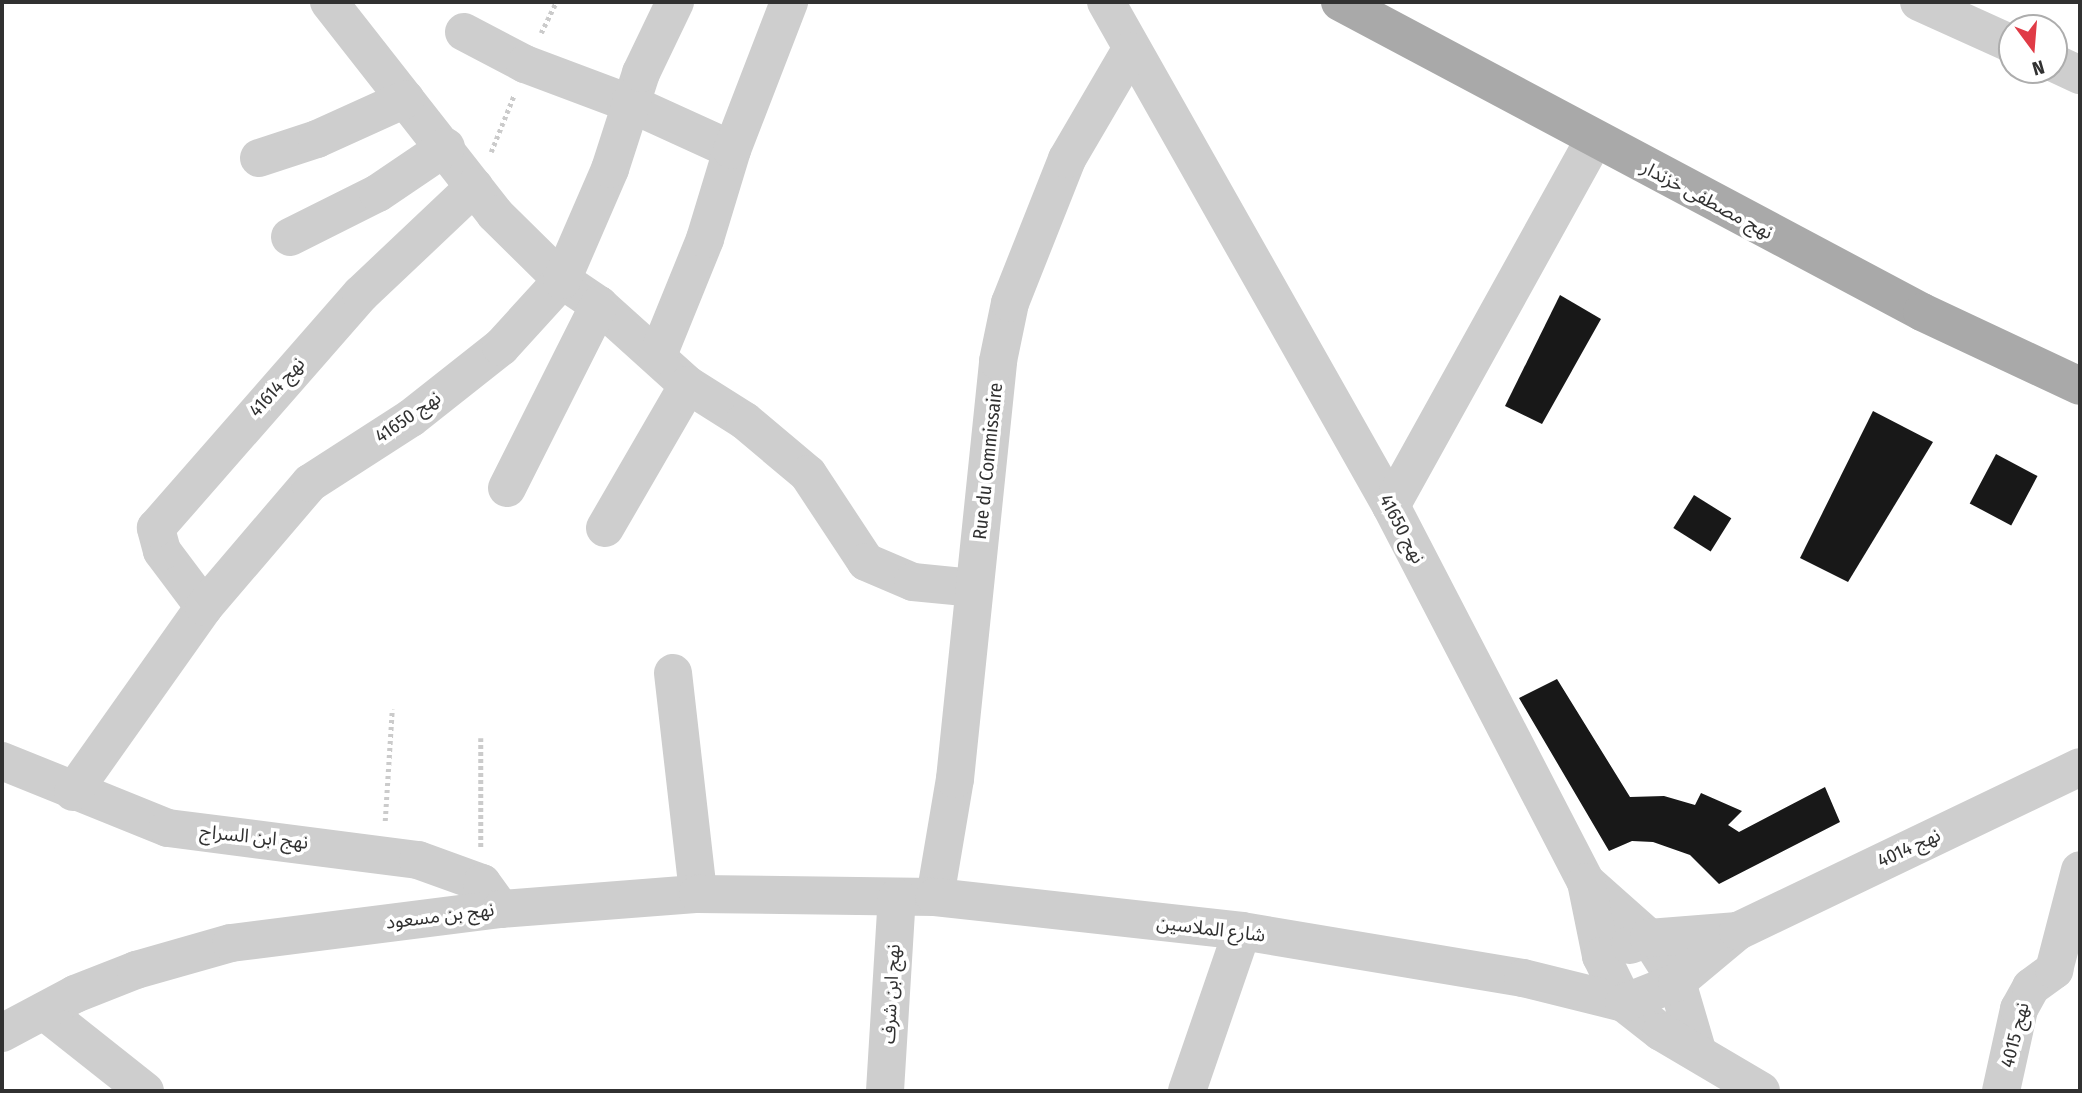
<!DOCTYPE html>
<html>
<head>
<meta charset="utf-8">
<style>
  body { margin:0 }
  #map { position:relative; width:2082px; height:1093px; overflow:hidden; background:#fff; font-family:"Fira Sans Condensed","Noto Sans Arabic",sans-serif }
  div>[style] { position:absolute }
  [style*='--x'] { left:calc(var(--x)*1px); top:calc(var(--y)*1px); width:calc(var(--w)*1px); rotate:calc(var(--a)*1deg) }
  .building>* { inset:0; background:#181818; transform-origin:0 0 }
  .path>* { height:4.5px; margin-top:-2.25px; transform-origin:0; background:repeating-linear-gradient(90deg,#cbcbcb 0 3.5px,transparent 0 7px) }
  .minor>* { height:38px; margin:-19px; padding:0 19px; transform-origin:19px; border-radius:19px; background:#cecece }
  .major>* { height:38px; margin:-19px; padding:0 19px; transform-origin:19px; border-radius:19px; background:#a9a9a9 }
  span { translate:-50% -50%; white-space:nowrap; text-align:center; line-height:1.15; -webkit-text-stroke:7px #fff; paint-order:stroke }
  .street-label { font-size:19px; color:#313131 }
  .frame { position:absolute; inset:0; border:4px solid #313131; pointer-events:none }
  .north { position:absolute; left:1998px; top:14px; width:70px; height:70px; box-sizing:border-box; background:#fff; border:2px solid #adadad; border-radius:50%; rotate:164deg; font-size:19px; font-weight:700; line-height:28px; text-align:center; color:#313131 }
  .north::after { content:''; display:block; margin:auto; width:24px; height:32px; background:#e03b46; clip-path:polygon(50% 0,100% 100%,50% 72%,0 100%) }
</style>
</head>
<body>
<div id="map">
  <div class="building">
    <i style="clip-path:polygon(1560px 295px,1601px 319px,1542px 424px,1505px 406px)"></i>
    <i style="clip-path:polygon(1873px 411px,1933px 442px,1848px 582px,1800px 558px)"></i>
    <i style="left:1996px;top:454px;width:47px;height:56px;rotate:28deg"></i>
    <i style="left:1694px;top:495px;width:44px;height:39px;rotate:32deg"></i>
    <i style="clip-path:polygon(1557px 679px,1630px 797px,1664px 796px,1695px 805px,1701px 793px,1742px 811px,1728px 825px,1739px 832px,1825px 787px,1840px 822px,1719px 884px,1690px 855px,1653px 842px,1632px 841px,1609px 851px,1519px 698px)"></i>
  </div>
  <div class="path">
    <i style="--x:541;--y:33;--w:34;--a:-64"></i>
    <i style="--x:491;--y:152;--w:61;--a:-68"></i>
    <i style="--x:481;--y:738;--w:109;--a:90"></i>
    <i style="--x:385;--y:821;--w:112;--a:-86.4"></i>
  </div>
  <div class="minor">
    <i style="--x:329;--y:2;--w:269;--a:51.9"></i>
    <i style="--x:495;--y:214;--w:94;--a:44.6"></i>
    <i style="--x:562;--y:280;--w:45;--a:34"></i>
    <i style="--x:599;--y:305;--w:120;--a:42"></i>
    <i style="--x:688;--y:385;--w:67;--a:32.3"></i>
    <i style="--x:745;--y:421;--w:82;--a:40.1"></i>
    <i style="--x:808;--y:474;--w:105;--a:56.6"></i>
    <i style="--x:866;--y:562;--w:51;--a:23.1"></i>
    <i style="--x:913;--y:582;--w:60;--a:5.7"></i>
    <i style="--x:1106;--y:2;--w:579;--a:60.51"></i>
    <i style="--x:1391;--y:506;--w:424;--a:62.6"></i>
    <i style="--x:1586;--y:882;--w:84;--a:41.6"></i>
    <i style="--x:1649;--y:938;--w:52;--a:57.5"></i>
    <i style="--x:1677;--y:982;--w:71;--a:73.6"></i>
    <i style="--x:1919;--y:2;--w:102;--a:24.3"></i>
    <i style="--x:464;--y:32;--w:69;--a:27.7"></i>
    <i style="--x:525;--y:64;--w:111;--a:20.6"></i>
    <i style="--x:629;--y:103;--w:113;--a:24.5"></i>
    <i style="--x:2054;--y:63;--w:29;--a:25"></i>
    <i style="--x:259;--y:158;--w:61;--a:-18.1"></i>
    <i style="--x:317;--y:139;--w:97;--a:-24.4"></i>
    <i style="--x:290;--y:237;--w:98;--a:-26.6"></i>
    <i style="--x:378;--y:193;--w:82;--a:-34.1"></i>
    <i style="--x:658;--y:355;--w:125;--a:-67.9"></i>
    <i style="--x:705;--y:239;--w:93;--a:-73.1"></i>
    <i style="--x:732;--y:150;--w:159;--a:-68.9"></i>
    <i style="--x:507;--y:488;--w:205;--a:-63.3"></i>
    <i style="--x:1391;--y:506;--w:419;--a:-61"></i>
    <i style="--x:605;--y:528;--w:165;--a:-59.9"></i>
    <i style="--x:204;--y:607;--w:70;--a:-126.9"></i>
    <i style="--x:162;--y:551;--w:24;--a:-105"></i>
    <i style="--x:156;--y:528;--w:311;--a:-48.8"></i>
    <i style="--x:361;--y:294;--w:156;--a:-43.4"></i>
    <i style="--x:673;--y:673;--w:222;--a:83.5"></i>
    <i style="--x:2;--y:761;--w:179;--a:22"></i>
    <i style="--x:168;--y:828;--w:252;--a:7.3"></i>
    <i style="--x:418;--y:860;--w:68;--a:19.8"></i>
    <i style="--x:482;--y:883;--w:32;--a:54"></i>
    <i style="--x:73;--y:792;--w:227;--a:-54.7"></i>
    <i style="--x:204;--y:607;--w:163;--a:-49.5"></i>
    <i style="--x:310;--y:483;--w:120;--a:-32.8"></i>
    <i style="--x:411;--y:418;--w:115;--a:-38.3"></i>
    <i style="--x:501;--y:347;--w:91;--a:-47.7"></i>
    <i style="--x:562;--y:280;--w:121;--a:-66.6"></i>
    <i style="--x:610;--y:169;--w:101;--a:-72.1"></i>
    <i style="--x:641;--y:73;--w:79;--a:-64.4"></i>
    <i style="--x:1586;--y:882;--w:76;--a:78.5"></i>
    <i style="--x:1601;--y:956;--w:52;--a:63.9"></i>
    <i style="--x:1624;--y:1003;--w:47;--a:38.1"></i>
    <i style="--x:1661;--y:1032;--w:116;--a:30.5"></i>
    <i style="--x:935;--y:897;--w:120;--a:-80.4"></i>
    <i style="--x:955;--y:779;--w:420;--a:-84.1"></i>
    <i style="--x:998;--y:361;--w:59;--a:-78.3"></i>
    <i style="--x:1010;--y:303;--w:155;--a:-68.4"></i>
    <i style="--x:1067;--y:159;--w:125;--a:-59.7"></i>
    <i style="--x:1630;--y:945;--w:20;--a:-20"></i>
    <i style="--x:1649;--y:938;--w:89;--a:-4.5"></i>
    <i style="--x:44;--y:1011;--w:129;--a:38.4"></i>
    <i style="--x:2;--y:1033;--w:83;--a:-28.1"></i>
    <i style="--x:75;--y:994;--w:66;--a:-21.5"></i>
    <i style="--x:136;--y:970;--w:99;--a:-15.9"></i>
    <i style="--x:231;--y:943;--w:272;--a:-7.2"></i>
    <i style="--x:501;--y:909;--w:198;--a:-4.4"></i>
    <i style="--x:698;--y:894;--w:237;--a:0.7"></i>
    <i style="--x:935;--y:897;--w:309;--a:6.3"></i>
    <i style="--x:1242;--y:931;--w:285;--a:9.5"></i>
    <i style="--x:1523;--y:978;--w:104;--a:13.9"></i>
    <i style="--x:1624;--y:1003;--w:57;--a:-21.6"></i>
    <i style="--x:1677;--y:982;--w:80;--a:-39.9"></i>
    <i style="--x:1738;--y:931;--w:379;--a:-25.6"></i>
    <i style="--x:885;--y:1091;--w:194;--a:-86.5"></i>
    <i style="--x:1187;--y:1091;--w:169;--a:-71"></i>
    <i style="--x:2001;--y:1091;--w:84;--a:-77.6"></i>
    <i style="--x:2019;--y:1009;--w:25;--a:-61"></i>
    <i style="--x:2031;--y:987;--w:29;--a:-36"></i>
    <i style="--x:2054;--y:970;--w:103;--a:-75.4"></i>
  </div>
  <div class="major">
    <i style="--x:1340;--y:2;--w:659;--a:28.04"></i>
    <i style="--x:1922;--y:312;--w:174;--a:25.1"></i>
  </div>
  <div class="street-label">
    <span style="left:1707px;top:200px;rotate:28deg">نهج مصطفى خزندار</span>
    <span style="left:277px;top:387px;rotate:-48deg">نهج 41614</span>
    <span style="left:408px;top:417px;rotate:-35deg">نهج 41650</span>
    <span style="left:988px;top:461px;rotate:-84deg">Rue du Commissaire</span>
    <span style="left:1402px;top:529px;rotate:62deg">نهج 41650</span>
    <span style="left:254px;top:837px;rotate:6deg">نهج ابن السراج</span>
    <span style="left:1909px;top:848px;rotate:-25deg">نهج 4014</span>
    <span style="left:440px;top:916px;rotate:-7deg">نهج بن مسعود</span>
    <span style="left:1211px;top:929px;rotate:7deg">شارع الملاسين</span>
    <span style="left:891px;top:994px;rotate:-87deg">نهج ابن شرف</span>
    <span style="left:2015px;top:1035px;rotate:-76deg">نهج 4015</span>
  </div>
  <div class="frame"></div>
  <div class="north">N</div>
</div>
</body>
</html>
